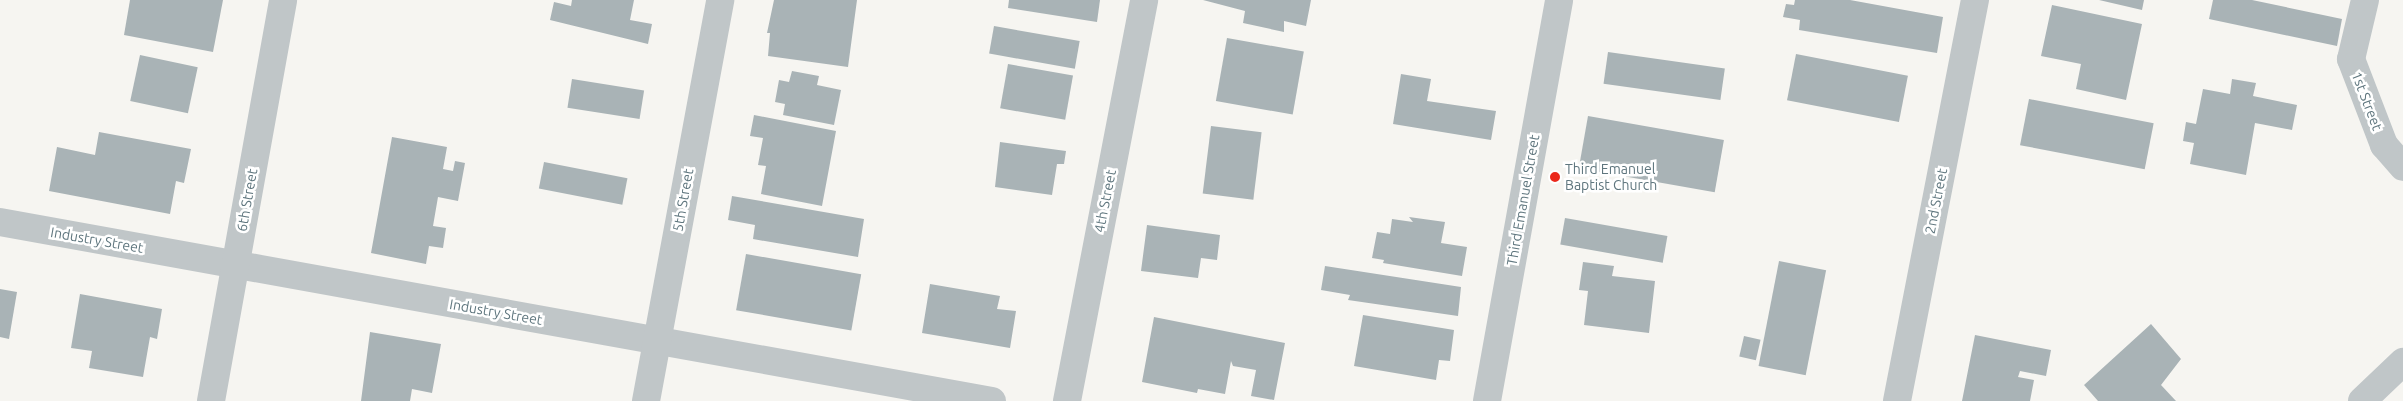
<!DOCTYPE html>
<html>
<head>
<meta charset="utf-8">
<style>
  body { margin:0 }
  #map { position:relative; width:2403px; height:401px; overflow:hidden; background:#f6f5f1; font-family:Ubuntu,sans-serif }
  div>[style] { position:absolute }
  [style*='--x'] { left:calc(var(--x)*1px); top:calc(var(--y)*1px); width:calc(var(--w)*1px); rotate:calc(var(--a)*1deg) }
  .building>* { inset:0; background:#a9b3b6; transform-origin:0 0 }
  .minor>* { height:28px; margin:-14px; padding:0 14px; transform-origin:14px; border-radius:14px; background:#c0c6c8 }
  .dots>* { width:14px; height:14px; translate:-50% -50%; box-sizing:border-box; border:2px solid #fff; border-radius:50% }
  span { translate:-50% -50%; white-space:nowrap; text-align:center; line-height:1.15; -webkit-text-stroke:5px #fff; paint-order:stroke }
  .street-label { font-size:14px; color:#5f767e }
  .poi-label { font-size:14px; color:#5f767e }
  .left { translate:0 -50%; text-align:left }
</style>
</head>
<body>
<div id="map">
  <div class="building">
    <i style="clip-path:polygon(130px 0,223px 0,213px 52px,124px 35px)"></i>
    <i style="clip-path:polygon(572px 0,634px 0,630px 20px,652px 24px,648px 44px,550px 20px,554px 2px,571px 6px)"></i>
    <i style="clip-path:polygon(774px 0,857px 0,848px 67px,768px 56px,770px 33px,767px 33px)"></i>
    <i style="clip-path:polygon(1009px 0,1100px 0,1097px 22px,1008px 8px)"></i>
    <i style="clip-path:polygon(1203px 0,1311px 0,1306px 26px,1284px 21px,1284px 32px,1243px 23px,1245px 11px)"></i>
    <i style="clip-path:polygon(1795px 0,1850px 0,1943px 17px,1937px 53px,1799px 30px,1800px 20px,1783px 17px,1786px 4px,1794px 5px)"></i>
    <i style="clip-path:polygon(2099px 0,2144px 0,2142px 10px)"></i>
    <i style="clip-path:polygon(2213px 0,2252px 0,2342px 19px,2337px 46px,2209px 19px)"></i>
    <i style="clip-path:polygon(2052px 5px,2142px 24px,2126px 100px,2076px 89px,2081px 64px,2041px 56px)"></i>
    <i style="left:994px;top:26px;width:87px;height:28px;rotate:10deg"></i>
    <i style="left:1227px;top:38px;width:78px;height:64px;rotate:10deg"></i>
    <i style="left:1608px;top:52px;width:118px;height:32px;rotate:8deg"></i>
    <i style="left:1796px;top:54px;width:114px;height:47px;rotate:11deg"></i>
    <i style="left:140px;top:55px;width:59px;height:47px;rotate:12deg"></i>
    <i style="left:1008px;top:64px;width:66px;height:45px;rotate:10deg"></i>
    <i style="clip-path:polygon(792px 71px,819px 76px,817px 85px,841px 90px,834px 125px,783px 115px,785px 104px,775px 102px,779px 80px,789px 82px)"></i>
    <i style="clip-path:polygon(1401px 74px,1431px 79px,1427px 101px,1496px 111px,1491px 140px,1393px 124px)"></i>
    <i style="left:572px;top:79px;width:73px;height:29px;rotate:9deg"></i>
    <i style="clip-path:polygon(2232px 79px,2256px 83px,2253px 96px,2297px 105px,2292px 130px,2255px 123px,2246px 175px,2190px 164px,2194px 143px,2183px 141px,2186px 122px,2196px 124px,2203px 89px,2230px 94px)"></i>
    <i style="left:2029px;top:99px;width:127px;height:47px;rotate:11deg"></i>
    <i style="clip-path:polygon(754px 115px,836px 131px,822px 206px,761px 194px,766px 166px,758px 165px,763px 138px,750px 136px)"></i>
    <i style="left:1588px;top:116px;width:138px;height:53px;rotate:10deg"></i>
    <i style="left:1211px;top:126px;width:51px;height:68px;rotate:7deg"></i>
    <i style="clip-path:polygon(99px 132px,191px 149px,184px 183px,176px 181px,170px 214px,49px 191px,57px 147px,95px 155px)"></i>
    <i style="clip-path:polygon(392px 137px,447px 147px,443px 169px,453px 171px,455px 161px,465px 163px,458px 201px,438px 197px,433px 226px,446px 228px,443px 248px,429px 246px,426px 264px,371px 253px)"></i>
    <i style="clip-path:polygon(1000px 142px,1066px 151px,1064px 164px,1057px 164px,1052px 195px,995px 187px)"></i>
    <i style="left:544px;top:162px;width:85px;height:27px;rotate:11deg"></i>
    <i style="clip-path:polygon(732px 196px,864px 219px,858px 257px,753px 239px,755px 225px,728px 220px)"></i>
    <i style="clip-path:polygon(1409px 217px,1445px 222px,1441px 243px,1467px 247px,1462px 276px,1383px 263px,1384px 260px,1372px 258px,1377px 232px,1390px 234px,1392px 219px,1413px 222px)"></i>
    <i style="left:1565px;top:218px;width:104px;height:27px;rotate:10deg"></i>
    <i style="clip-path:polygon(1147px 225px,1220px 235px,1217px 260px,1201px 258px,1198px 278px,1141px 271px)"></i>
    <i style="left:746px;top:254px;width:117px;height:57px;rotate:10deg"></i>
    <i style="left:1779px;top:261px;width:48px;height:107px;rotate:11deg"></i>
    <i style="clip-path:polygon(1583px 262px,1614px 266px,1612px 276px,1655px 281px,1649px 333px,1584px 325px,1588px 291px,1579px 290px)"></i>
    <i style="clip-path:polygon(1325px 266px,1461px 287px,1458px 316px,1348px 300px,1350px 295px,1321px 290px)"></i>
    <i style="clip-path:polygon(930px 284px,1000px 296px,997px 309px,1016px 311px,1010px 348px,922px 333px)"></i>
    <i style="clip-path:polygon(0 289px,17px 292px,9px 339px,0 337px)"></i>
    <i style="clip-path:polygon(80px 294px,162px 309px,157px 339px,150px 337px,143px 377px,89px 368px,92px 351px,71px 348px)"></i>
    <i style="clip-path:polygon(1363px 315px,1454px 330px,1450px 361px,1439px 360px,1436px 380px,1354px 366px)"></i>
    <i style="clip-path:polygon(1154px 317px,1285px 343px,1274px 400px,1251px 396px,1256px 370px,1233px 366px,1231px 361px,1225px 394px,1198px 389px,1197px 393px,1142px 382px)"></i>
    <i style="clip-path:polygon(2151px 324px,2181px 359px,2161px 385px,2176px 401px,2098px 401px,2084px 385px)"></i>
    <i style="clip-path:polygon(370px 332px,441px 344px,432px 393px,412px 389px,410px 401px,361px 401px)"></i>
    <i style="clip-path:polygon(1975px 335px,2051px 350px,2046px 376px,2020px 371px,2018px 377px,2034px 380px,2030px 401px,1962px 401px)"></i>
    <i style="left:1744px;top:336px;width:17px;height:21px;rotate:13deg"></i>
  </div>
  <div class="minor">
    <i style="--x:2365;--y:0;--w:61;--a:103.3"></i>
    <i style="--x:2351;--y:59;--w:92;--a:69"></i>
    <i style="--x:2384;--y:145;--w:29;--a:49"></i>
    <i style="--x:0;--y:222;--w:1008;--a:10.23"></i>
    <i style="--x:211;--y:401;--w:407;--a:-79.8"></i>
    <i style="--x:646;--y:401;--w:408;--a:-79.5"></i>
    <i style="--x:1067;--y:401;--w:408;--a:-79.1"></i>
    <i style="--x:1487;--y:401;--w:407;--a:-79.8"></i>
    <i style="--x:1897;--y:401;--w:409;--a:-79"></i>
    <i style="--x:2362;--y:401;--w:57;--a:-43.6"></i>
  </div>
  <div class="dots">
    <i style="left:1555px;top:177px;background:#eb281c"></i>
  </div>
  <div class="street-label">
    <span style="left:2367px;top:101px;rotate:69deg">1st Street</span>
    <span style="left:247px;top:200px;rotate:-80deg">6th Street</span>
    <span style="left:683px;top:200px;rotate:-80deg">5th Street</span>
    <span style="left:1523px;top:200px;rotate:-80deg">Third Emanuel Street</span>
    <span style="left:1105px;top:201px;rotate:-79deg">4th Street</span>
    <span style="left:1936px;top:201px;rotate:-79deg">2nd Street</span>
    <span style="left:97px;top:240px;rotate:10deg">Industry Street</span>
    <span style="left:496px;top:312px;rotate:10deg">Industry Street</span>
  </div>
  <div class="poi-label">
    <span class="left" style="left:1565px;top:177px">Third Emanuel<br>Baptist Church</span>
  </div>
</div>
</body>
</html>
